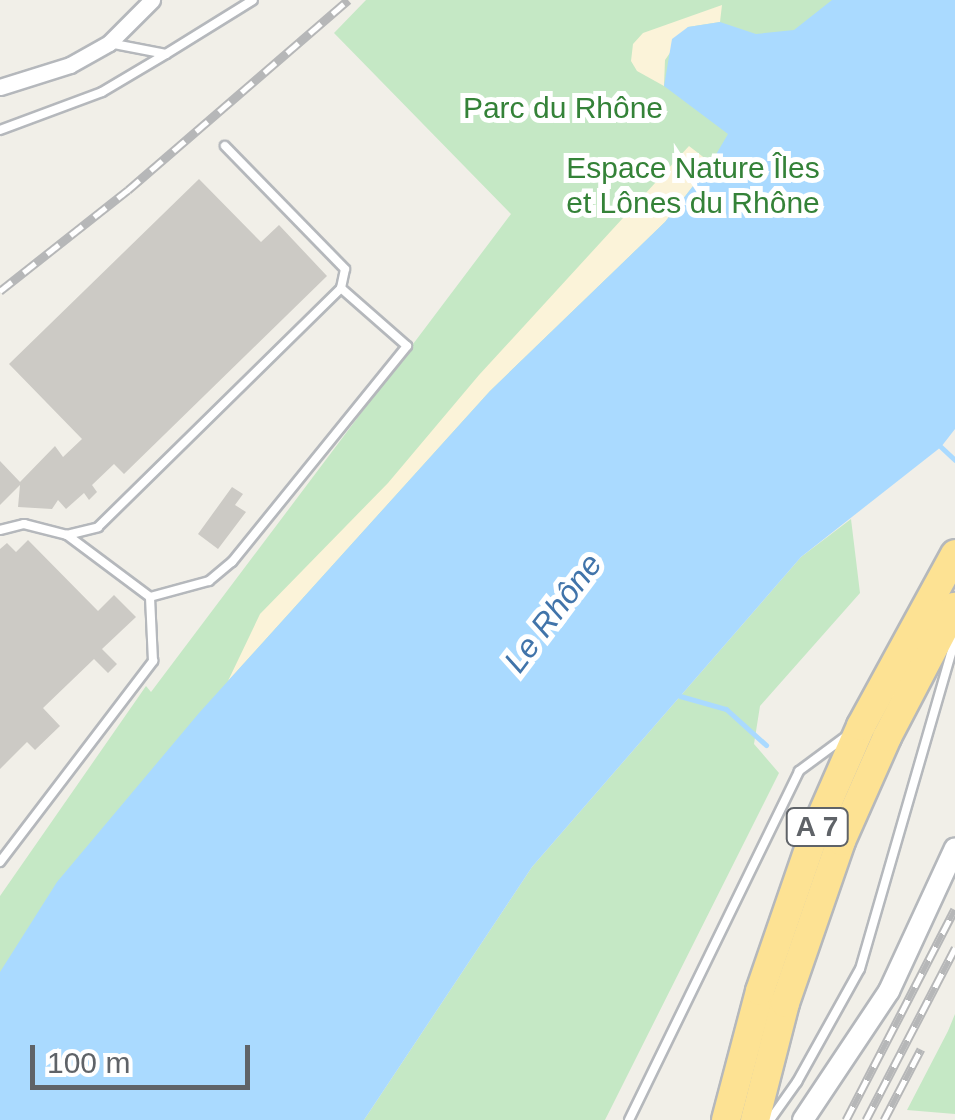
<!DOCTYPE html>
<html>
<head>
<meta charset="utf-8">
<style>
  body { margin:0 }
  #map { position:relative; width:955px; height:1120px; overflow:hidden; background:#f1efe8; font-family:Arial,sans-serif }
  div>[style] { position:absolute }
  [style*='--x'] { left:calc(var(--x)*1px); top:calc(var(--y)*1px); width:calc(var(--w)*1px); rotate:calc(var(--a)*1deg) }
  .green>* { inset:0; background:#c5e8c5 }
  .sand>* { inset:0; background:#fbf3d9 }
  .water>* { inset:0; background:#aadaff }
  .stream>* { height:5px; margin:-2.5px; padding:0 2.5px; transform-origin:2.5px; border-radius:2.5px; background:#aadaff }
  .building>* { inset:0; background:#cccac5 }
  .roads { filter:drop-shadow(2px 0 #b5b8bc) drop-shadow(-2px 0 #b5b8bc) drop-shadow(0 2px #b5b8bc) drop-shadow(0 -2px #b5b8bc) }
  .service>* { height:8px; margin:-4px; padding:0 4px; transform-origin:4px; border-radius:4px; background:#fff }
  .minor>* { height:15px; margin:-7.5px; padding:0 7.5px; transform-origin:7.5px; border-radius:7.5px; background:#fff }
  .secondary>* { height:20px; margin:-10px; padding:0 10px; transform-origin:10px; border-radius:10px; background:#fff }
  .motorway>* { height:28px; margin:-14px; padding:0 14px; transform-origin:14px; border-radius:14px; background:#fde293 }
  .rail>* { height:9px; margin-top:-4.5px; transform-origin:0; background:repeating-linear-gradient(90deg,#fff 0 15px,#b6b7b8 0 30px); box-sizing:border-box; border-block:2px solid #b6b7b8 }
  span { translate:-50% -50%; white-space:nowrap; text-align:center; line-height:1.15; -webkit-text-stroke:10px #fff; paint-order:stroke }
  .shield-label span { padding:2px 8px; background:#fff; border:2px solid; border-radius:8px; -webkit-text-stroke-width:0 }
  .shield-label { font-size:28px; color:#5f6368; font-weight:700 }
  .park-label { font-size:30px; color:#348238 }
  .water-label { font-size:32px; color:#4174aa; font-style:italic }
  .scale { position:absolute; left:30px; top:1045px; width:220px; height:45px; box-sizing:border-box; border:5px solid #5f6368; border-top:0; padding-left:12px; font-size:30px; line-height:35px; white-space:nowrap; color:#5f6368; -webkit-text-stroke:8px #fff; paint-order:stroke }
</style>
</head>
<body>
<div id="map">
  <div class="green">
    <i style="clip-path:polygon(366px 0,955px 0,0 1120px,0 896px,146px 686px,151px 692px,511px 214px,334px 33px)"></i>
    <i style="clip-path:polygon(851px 519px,860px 593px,760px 706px,754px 744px,779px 773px,605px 1120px,364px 1120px,532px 867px,801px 557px)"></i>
    <i style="clip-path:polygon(955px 1014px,955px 1114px,907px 1110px,948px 1031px)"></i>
  </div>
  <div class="sand">
    <i style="clip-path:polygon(722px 5px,720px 22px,688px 27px,665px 60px,664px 86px,637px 71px,631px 61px,633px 44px,643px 33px)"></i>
    <i style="clip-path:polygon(689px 146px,711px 163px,665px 222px,490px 391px,228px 681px,260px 614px,388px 483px,479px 375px)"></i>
  </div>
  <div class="water">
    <i style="clip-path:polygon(832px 0,955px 0,955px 429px,941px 447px,801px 557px,532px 867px,364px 1120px,0 1120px,0 972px,57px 882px,199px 713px,490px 391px,665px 222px,711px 163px,728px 134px,664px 86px,672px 39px,688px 27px,720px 22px,756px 34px,794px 30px)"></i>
  </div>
  <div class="stream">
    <i style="--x:941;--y:447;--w:19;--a:43"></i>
    <i style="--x:680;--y:696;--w:48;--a:15.8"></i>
    <i style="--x:726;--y:709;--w:54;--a:42"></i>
  </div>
  <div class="building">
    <i style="clip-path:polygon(199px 179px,261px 242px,279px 225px,327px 276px,124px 474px,114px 464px,92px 485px,97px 492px,89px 500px,84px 493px,66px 509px,58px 500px,52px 509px,18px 507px,20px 485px,0 505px,0 461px,20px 482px,55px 446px,63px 457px,82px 439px,9px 364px)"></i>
    <i style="clip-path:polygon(232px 487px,243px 494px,235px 505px,246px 512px,218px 549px,198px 534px)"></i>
    <i style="clip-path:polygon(28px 540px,98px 611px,114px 595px,136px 617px,102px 649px,117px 664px,108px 673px,94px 659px,43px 708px,60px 726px,35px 750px,27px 742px,0 769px,0 549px,7px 543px,16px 552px)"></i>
  </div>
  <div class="roads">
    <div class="service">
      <i style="--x:109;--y:43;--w:58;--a:10.9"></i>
      <i style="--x:166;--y:54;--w:102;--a:-31.8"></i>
      <i style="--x:0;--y:130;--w:109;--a:-20.4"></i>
      <i style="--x:102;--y:92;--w:74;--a:-30.7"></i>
      <i style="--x:0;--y:530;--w:25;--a:-14"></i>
      <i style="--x:24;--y:524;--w:44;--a:14.3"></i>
      <i style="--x:67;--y:535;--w:32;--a:-14"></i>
      <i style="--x:98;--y:527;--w:341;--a:-44.5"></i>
      <i style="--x:341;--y:288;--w:19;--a:-78"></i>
      <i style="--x:345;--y:269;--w:172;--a:-134.3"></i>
      <i style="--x:150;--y:597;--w:61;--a:-15.2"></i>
      <i style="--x:209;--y:581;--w:30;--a:-40"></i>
      <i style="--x:232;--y:562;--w:278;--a:-51"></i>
      <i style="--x:407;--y:346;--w:88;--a:-138.7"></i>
      <i style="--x:0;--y:862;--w:253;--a:-52.7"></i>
      <i style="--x:153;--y:661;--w:64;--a:-92.7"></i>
      <i style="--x:150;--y:597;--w:104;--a:-143.2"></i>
      <i style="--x:629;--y:1120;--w:388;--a:-64"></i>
      <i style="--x:799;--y:771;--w:57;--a:-36.5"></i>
      <i style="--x:770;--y:1120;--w:47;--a:-54.6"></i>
      <i style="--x:797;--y:1082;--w:129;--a:-60.9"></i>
      <i style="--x:860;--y:969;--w:343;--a:-73.9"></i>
    </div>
    <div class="minor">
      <i style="--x:0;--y:87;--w:73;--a:-17.4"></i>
      <i style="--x:70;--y:65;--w:45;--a:-29.4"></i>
      <i style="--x:109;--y:43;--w:61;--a:-45"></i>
    </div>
    <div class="secondary">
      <i style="--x:803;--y:1120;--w:155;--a:-56.3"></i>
      <i style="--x:889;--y:991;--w:157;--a:-65.2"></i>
    </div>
    <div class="motorway">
      <i style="--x:726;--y:1120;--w:133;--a:-75.2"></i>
      <i style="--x:760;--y:991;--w:169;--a:-71"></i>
      <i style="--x:815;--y:831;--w:115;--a:-66.3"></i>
      <i style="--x:861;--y:726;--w:196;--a:-61.3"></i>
      <i style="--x:755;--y:1120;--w:121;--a:-75.6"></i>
      <i style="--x:785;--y:1003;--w:171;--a:-70.9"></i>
      <i style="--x:841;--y:841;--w:114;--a:-66.1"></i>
      <i style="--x:887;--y:737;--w:147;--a:-62.4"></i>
    </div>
  </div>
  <div class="rail">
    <i style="--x:0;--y:291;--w:163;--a:-38.3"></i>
    <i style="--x:128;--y:190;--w:291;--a:-40.8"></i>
    <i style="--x:846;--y:1120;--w:237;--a:-62.7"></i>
    <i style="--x:866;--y:1120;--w:194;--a:-62.6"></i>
    <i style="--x:884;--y:1120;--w:80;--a:-62.5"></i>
  </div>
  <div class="shield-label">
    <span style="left:817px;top:827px">A 7</span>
  </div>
  <div class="park-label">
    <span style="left:563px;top:108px">Parc du Rhône</span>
    <span style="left:693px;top:185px">Espace Nature Îles<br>et Lônes du Rhône</span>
  </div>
  <div class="water-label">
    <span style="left:553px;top:613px;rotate:-53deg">Le Rhône</span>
  </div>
  <div class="scale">100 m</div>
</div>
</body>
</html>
